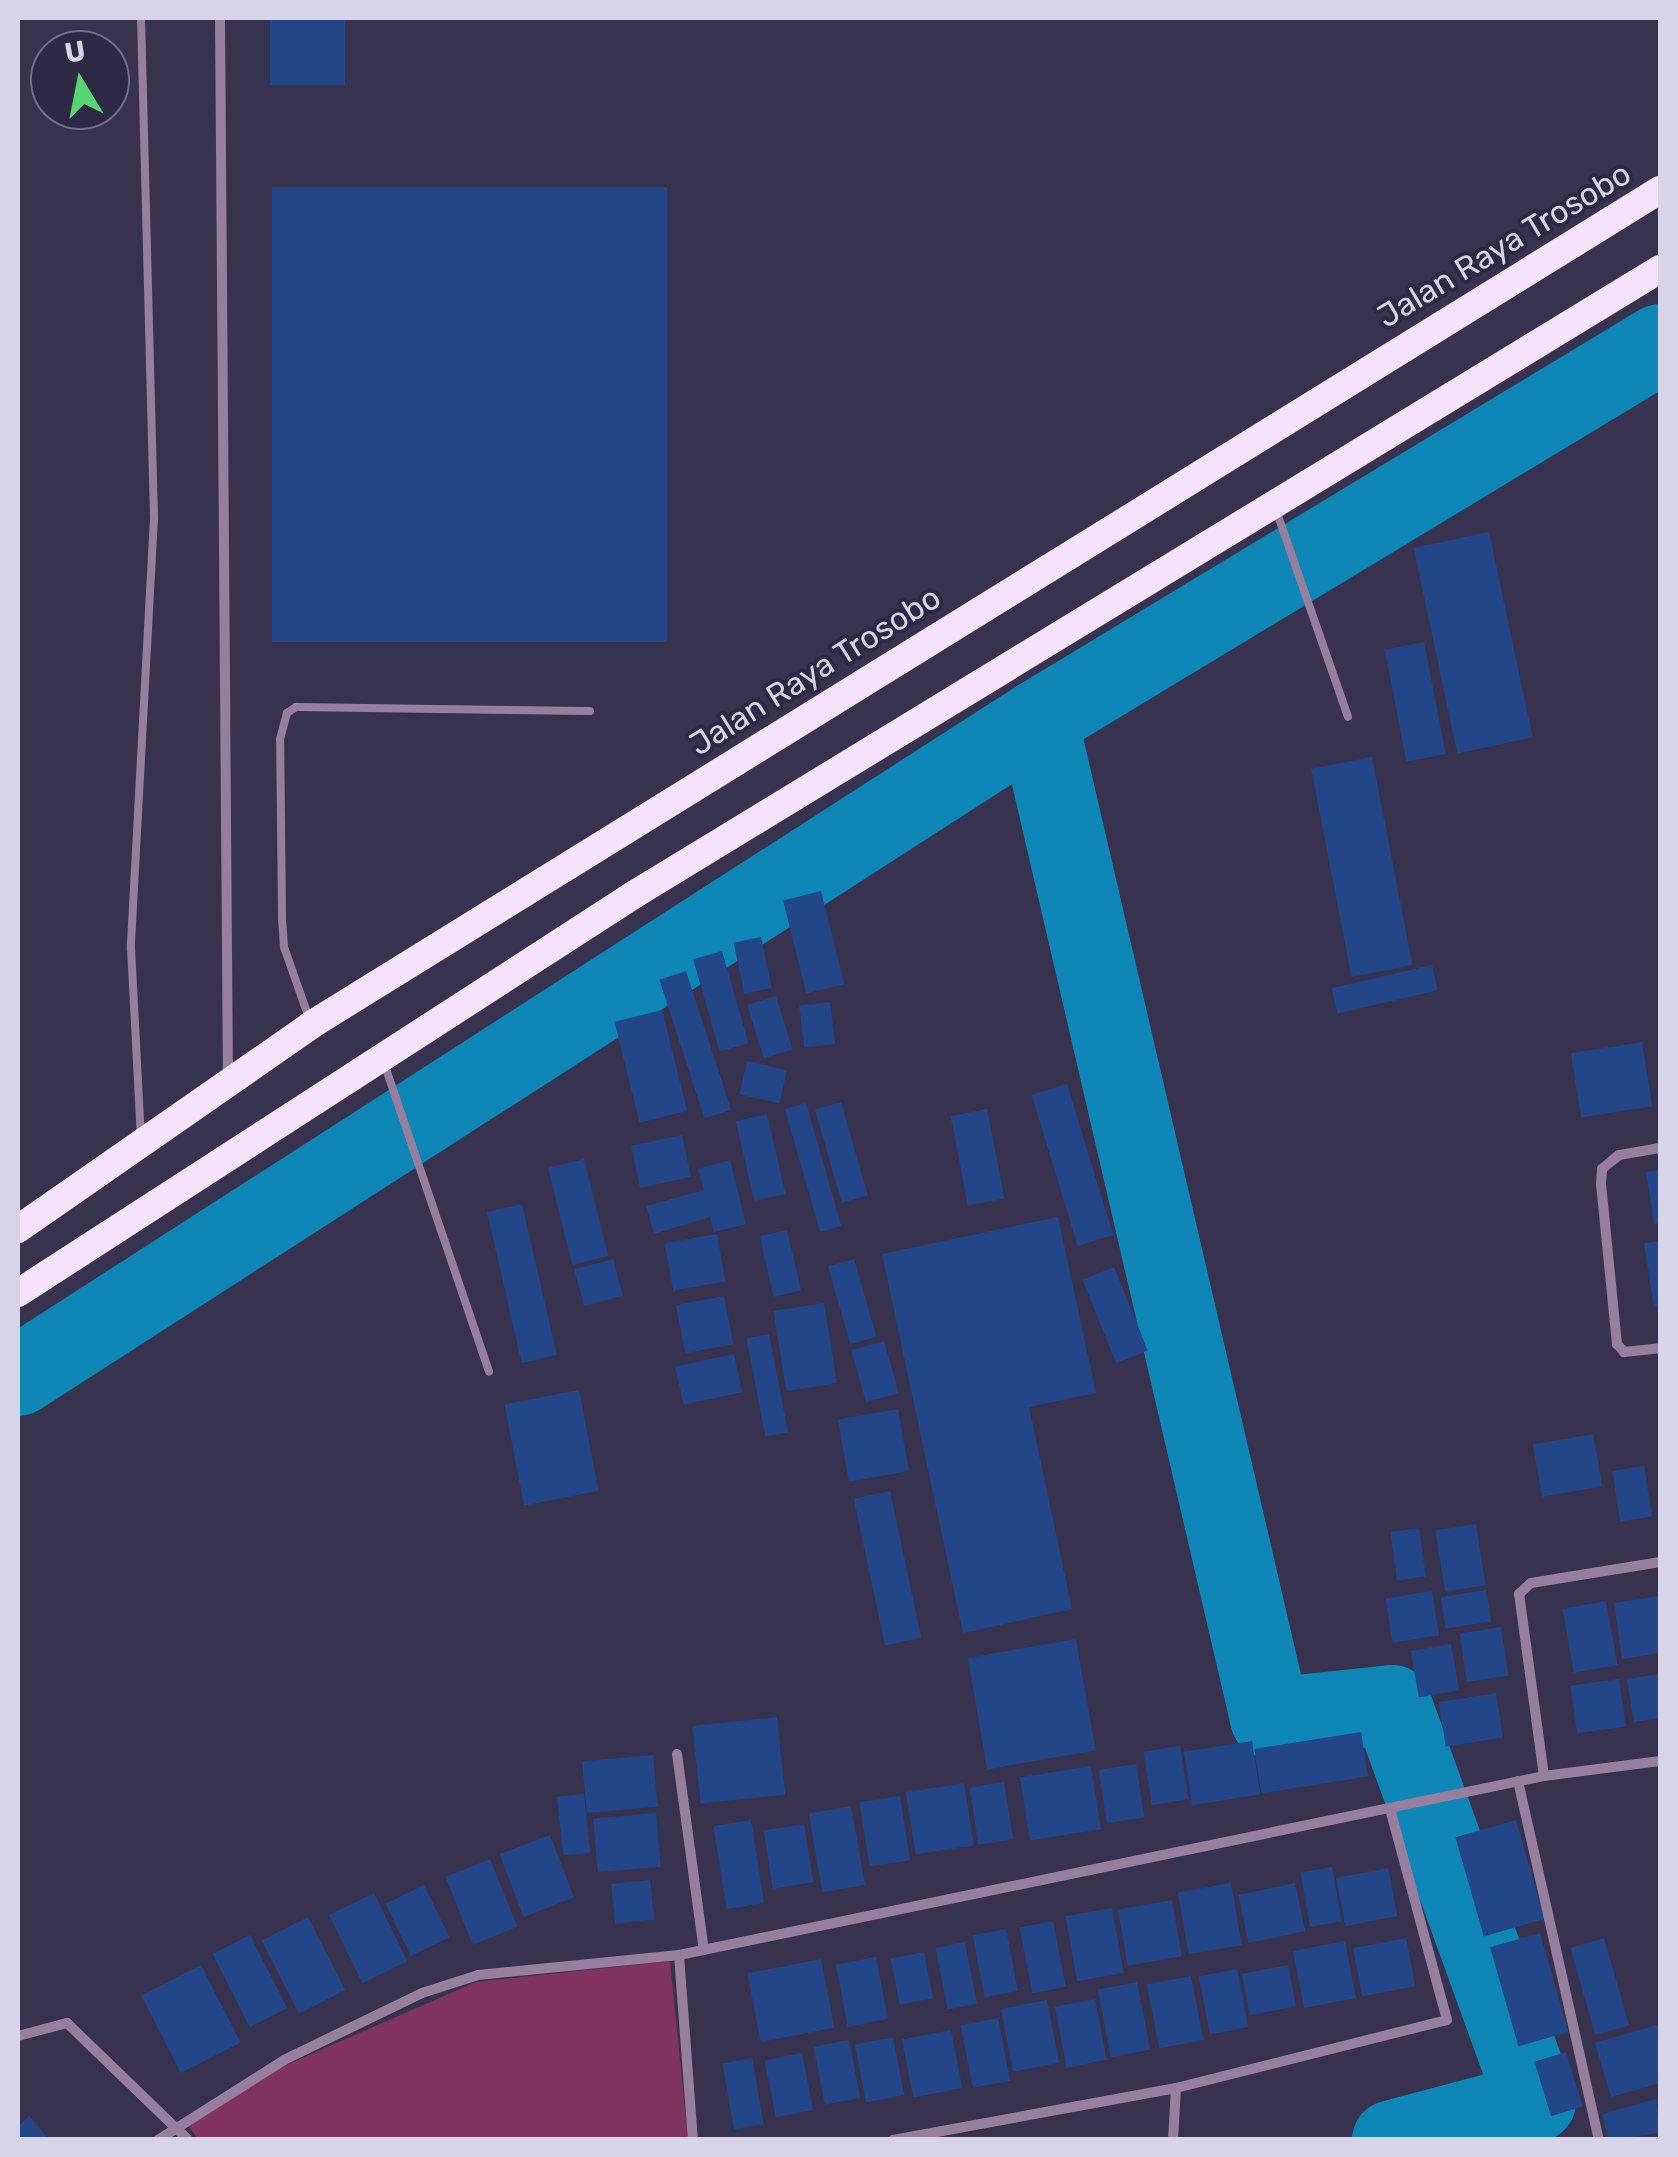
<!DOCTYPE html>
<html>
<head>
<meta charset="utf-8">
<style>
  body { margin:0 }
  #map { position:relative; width:1678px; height:2157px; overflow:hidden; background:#37334f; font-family:Rubik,sans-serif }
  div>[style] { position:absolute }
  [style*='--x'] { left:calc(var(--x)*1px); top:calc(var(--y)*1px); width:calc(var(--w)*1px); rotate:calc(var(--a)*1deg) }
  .green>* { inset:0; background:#813460 }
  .river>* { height:80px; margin:-40px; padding:0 40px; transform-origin:40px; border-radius:40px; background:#0e87b7 }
  .building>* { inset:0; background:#234689; transform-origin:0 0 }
  .service>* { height:8px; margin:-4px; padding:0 4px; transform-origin:4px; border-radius:4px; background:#967e9d }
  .minor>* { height:10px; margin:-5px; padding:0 5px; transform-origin:5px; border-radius:5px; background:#967e9d }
  .trunk>* { height:28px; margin:-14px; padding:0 14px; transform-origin:14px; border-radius:14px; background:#f4e1fa }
  span { translate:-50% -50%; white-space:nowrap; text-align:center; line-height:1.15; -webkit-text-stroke:8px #2d2944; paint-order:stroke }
  .street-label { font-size:32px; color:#d6d4e6 }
  .frame { position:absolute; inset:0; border:20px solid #d6d4e6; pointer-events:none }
  .north { position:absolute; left:30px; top:30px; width:100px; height:100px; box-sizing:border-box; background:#2d2944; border:2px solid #716d85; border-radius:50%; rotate:350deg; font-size:28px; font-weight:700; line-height:40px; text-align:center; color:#d6d4e6 }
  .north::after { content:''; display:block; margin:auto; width:35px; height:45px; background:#56d671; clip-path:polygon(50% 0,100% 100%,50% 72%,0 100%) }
</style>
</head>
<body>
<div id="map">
  <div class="green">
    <i style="clip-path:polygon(670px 1961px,688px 2139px,199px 2140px,188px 2126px,284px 2066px,476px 1982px)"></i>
  </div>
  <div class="river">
    <i style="--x:1038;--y:720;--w:1025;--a:76.91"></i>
    <i style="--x:1270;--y:1718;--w:123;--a:-6.1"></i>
    <i style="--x:1392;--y:1705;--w:422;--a:70.1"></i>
    <i style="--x:1536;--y:2102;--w:149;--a:165.2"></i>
    <i style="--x:18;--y:1376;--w:1213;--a:-32.75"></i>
    <i style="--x:1038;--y:720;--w:727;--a:-31.15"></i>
  </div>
  <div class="building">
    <i style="left:270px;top:18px;width:75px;height:67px"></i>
    <i style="left:667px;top:187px;width:455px;height:395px;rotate:90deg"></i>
    <i style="left:1489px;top:532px;width:210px;height:77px;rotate:78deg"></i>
    <i style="left:1424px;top:642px;width:114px;height:40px;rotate:79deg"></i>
    <i style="left:1372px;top:757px;width:212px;height:62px;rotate:79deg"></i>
    <i style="left:821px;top:891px;width:96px;height:39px;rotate:76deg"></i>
    <i style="left:761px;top:937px;width:52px;height:28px;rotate:78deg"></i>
    <i style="left:722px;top:951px;width:96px;height:30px;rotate:74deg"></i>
    <i style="left:1432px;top:965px;width:26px;height:103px;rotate:77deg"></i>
    <i style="left:686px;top:971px;width:146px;height:28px;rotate:72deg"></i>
    <i style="left:776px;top:996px;width:56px;height:30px;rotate:73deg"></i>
    <i style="left:830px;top:1002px;width:42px;height:31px;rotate:83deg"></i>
    <i style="left:662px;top:1010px;width:104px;height:49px;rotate:76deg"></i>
    <i style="left:1642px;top:1042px;width:65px;height:72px;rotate:81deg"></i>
    <i style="left:747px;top:1061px;width:41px;height:34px;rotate:13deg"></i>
    <i style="left:1067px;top:1084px;width:158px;height:37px;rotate:73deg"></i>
    <i style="left:841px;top:1102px;width:97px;height:27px;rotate:74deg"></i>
    <i style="left:806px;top:1103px;width:128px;height:22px;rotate:74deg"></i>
    <i style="left:987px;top:1109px;width:91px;height:37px;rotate:79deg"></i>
    <i style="left:767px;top:1114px;width:82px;height:32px;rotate:77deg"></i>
    <i style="left:682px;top:1135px;width:43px;height:52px;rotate:78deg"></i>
    <i style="left:584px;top:1159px;width:100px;height:37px;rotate:76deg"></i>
    <i style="clip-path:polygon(730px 1160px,746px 1224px,714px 1232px,710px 1217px,654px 1234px,646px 1206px,704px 1190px,698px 1169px)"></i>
    <i style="clip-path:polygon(1660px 1170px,1660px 1223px,1654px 1224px,1646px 1172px)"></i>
    <i style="left:522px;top:1204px;width:155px;height:36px;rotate:77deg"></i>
    <i style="clip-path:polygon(1058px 1217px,1096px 1393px,1029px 1407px,1072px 1609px,963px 1633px,882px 1254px)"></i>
    <i style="left:787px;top:1230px;width:62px;height:28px;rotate:77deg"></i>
    <i style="left:717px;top:1234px;width:48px;height:53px;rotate:80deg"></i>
    <i style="clip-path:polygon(1660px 1241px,1660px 1306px,1654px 1307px,1644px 1243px)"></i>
    <i style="left:613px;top:1259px;width:38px;height:40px;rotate:75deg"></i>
    <i style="left:854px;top:1259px;width:81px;height:27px;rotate:74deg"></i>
    <i style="left:1114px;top:1267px;width:90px;height:34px;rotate:68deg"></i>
    <i style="left:724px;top:1296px;width:49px;height:49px;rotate:79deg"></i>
    <i style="left:824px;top:1303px;width:81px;height:51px;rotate:81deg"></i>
    <i style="left:769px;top:1334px;width:100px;height:23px;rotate:79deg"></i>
    <i style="left:884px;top:1341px;width:54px;height:34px;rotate:74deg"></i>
    <i style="left:734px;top:1354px;width:39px;height:60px;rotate:78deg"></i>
    <i style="left:579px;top:1390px;width:103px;height:76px;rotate:79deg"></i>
    <i style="left:898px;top:1409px;width:63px;height:61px;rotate:80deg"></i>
    <i style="left:1593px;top:1434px;width:53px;height:61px;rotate:80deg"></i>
    <i style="left:1644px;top:1466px;width:51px;height:32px;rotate:81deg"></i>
    <i style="left:890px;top:1491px;width:150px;height:37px;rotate:78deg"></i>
    <i style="left:1476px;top:1524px;width:62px;height:41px;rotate:81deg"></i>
    <i style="left:1419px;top:1528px;width:49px;height:29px;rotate:82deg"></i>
    <i style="left:1486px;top:1590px;width:32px;height:46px;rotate:81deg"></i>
    <i style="left:1432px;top:1591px;width:45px;height:47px;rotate:81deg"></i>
    <i style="clip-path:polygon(1660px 1596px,1660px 1653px,1622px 1659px,1614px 1603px)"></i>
    <i style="left:1606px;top:1601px;width:65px;height:44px;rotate:80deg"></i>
    <i style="left:1501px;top:1627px;width:49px;height:42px;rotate:81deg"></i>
    <i style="left:1076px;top:1639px;width:113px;height:110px;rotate:80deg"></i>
    <i style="left:1451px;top:1644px;width:47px;height:41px;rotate:80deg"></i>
    <i style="clip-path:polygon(1660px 1674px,1660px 1718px,1634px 1722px,1627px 1679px)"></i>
    <i style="left:1619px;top:1679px;width:48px;height:49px;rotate:82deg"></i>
    <i style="left:1496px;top:1693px;width:45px;height:58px;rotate:81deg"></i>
    <i style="left:777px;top:1717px;width:78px;height:85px;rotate:84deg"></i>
    <i style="left:1361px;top:1732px;width:45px;height:108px;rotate:81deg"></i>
    <i style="left:1252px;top:1741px;width:54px;height:69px;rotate:81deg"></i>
    <i style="left:1180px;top:1746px;width:54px;height:37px;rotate:81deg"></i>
    <i style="left:653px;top:1755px;width:52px;height:71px;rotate:85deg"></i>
    <i style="left:1136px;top:1764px;width:54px;height:38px;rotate:81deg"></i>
    <i style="left:1091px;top:1766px;width:64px;height:72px;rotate:81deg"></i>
    <i style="left:1004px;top:1782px;width:58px;height:35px;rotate:81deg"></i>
    <i style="left:964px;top:1783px;width:63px;height:59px;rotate:81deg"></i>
    <i style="left:584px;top:1794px;width:59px;height:27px;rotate:84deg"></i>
    <i style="left:900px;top:1796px;width:65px;height:41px;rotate:81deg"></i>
    <i style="left:851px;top:1806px;width:80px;height:43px;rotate:80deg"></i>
    <i style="left:656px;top:1813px;width:54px;height:63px;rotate:85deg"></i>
    <i style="left:751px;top:1820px;width:84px;height:38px;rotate:81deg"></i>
    <i style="left:1516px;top:1820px;width:103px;height:63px;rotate:74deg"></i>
    <i style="left:804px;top:1824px;width:59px;height:41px;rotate:81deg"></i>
    <i style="left:550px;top:1835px;width:67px;height:54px;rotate:69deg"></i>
    <i style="left:490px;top:1859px;width:73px;height:48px;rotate:68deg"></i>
    <i style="left:1332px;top:1867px;width:55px;height:32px;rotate:80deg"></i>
    <i style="left:1388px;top:1868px;width:49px;height:53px;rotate:79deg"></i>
    <i style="left:650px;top:1880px;width:40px;height:39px;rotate:84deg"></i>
    <i style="left:1231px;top:1883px;width:63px;height:54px;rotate:80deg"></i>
    <i style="left:1295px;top:1883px;width:49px;height:58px;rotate:78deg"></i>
    <i style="left:424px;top:1885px;width:58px;height:43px;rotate:64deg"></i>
    <i style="left:374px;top:1893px;width:76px;height:50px;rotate:64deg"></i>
    <i style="left:1172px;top:1900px;width:57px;height:55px;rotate:80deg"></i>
    <i style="left:1112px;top:1908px;width:66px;height:47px;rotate:80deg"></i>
    <i style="left:308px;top:1917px;width:82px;height:52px;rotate:63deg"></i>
    <i style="left:1053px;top:1921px;width:67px;height:34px;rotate:79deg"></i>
    <i style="left:1006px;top:1929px;width:63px;height:34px;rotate:79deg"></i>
    <i style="left:1540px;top:1933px;width:103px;height:52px;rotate:74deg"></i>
    <i style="left:250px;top:1935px;width:82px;height:42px;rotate:63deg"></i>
    <i style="left:1406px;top:1938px;width:49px;height:54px;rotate:79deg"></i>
    <i style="left:1604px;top:1938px;width:91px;height:35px;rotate:74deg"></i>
    <i style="left:1345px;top:1941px;width:58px;height:53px;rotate:79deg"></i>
    <i style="left:965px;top:1942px;width:63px;height:30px;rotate:79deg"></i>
    <i style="left:924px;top:1952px;width:47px;height:34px;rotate:79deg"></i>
    <i style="left:876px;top:1957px;width:63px;height:41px;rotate:79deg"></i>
    <i style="left:821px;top:1959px;width:70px;height:75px;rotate:79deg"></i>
    <i style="left:201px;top:1965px;width:87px;height:67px;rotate:63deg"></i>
    <i style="left:1288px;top:1965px;width:42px;height:47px;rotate:79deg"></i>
    <i style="left:1237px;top:1969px;width:59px;height:39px;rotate:79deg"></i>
    <i style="left:1191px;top:1976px;width:65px;height:45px;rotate:79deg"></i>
    <i style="left:1137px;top:1982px;width:69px;height:40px;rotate:79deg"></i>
    <i style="left:1095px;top:1999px;width:62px;height:41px;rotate:79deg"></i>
    <i style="left:1047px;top:2000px;width:64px;height:47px;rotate:79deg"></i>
    <i style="left:998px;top:2018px;width:64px;height:38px;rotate:79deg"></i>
    <i style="clip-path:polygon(1660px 2024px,1660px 2083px,1611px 2097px,1595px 2043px)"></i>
    <i style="left:951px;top:2030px;width:59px;height:50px;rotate:79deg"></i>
    <i style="left:893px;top:2037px;width:59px;height:39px;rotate:79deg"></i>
    <i style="left:849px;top:2040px;width:59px;height:36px;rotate:79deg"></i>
    <i style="left:1566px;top:2052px;width:57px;height:33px;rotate:73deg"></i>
    <i style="left:802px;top:2053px;width:58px;height:38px;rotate:79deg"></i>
    <i style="left:752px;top:2058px;width:67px;height:30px;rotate:80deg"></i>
    <i style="clip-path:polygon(1656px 2099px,1660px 2133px,1609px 2140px,1602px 2114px)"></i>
    <i style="clip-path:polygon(29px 2116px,50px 2140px,18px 2140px,18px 2127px)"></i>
  </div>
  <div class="service">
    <i style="--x:141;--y:18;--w:500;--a:88.51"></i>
    <i style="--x:154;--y:518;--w:431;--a:93.1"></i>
    <i style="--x:131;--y:948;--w:189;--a:87"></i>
    <i style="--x:1276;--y:510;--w:219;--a:70.8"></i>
    <i style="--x:309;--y:1018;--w:75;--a:-109.4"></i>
    <i style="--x:284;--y:947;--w:30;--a:-94"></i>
    <i style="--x:282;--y:917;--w:178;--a:-90.6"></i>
    <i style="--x:280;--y:739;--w:27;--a:-75"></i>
    <i style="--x:287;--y:713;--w:11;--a:-34"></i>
    <i style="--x:296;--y:707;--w:294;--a:0.8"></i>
    <i style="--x:384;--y:1063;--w:326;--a:71.2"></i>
  </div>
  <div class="minor">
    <i style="--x:220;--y:18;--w:1058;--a:89.57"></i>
    <i style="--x:1660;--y:1148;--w:42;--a:170.3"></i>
    <i style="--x:1619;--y:1155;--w:22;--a:141"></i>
    <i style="--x:1602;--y:1169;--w:15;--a:94"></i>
    <i style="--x:1601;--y:1184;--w:161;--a:84.3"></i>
    <i style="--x:1617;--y:1344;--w:11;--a:49"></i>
    <i style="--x:1624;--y:1352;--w:36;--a:-6"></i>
    <i style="--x:677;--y:1754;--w:198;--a:82.2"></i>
    <i style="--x:1544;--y:1776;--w:184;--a:-97.8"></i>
    <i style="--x:1519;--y:1594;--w:16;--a:-43"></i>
    <i style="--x:1531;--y:1583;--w:131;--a:-9.2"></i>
    <i style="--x:1518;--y:1781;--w:368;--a:77.3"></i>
    <i style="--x:679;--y:1955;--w:186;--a:85.7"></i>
    <i style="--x:18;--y:2036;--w:51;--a:-14.9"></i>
    <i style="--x:67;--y:2023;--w:168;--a:44"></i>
    <i style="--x:158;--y:2140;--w:149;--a:-32.4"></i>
    <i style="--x:284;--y:2060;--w:153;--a:-25.9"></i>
    <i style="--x:422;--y:1993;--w:59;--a:-17.8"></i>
    <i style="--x:478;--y:1975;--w:202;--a:-5.7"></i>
    <i style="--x:679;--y:1955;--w:883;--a:-11.69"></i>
    <i style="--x:1544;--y:1776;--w:117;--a:-7.4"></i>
    <i style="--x:893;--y:2140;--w:288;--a:-10.4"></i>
    <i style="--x:1176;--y:2088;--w:279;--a:-14.1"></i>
    <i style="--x:1447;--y:2020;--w:214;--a:-105.1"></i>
    <i style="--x:1173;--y:2140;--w:52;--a:-86.7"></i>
  </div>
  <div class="trunk">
    <i style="--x:18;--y:1229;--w:357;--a:-34.8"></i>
    <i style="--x:311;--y:1025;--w:1587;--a:-31.76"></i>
    <i style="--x:18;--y:1293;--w:735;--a:-32.89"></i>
    <i style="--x:635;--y:894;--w:1201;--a:-31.37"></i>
  </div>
  <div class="street-label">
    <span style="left:1504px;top:245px;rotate:-31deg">Jalan Raya Trosobo</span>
    <span style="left:815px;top:671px;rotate:-32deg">Jalan Raya Trosobo</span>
  </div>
  <div class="frame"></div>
  <div class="north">U</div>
</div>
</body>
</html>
